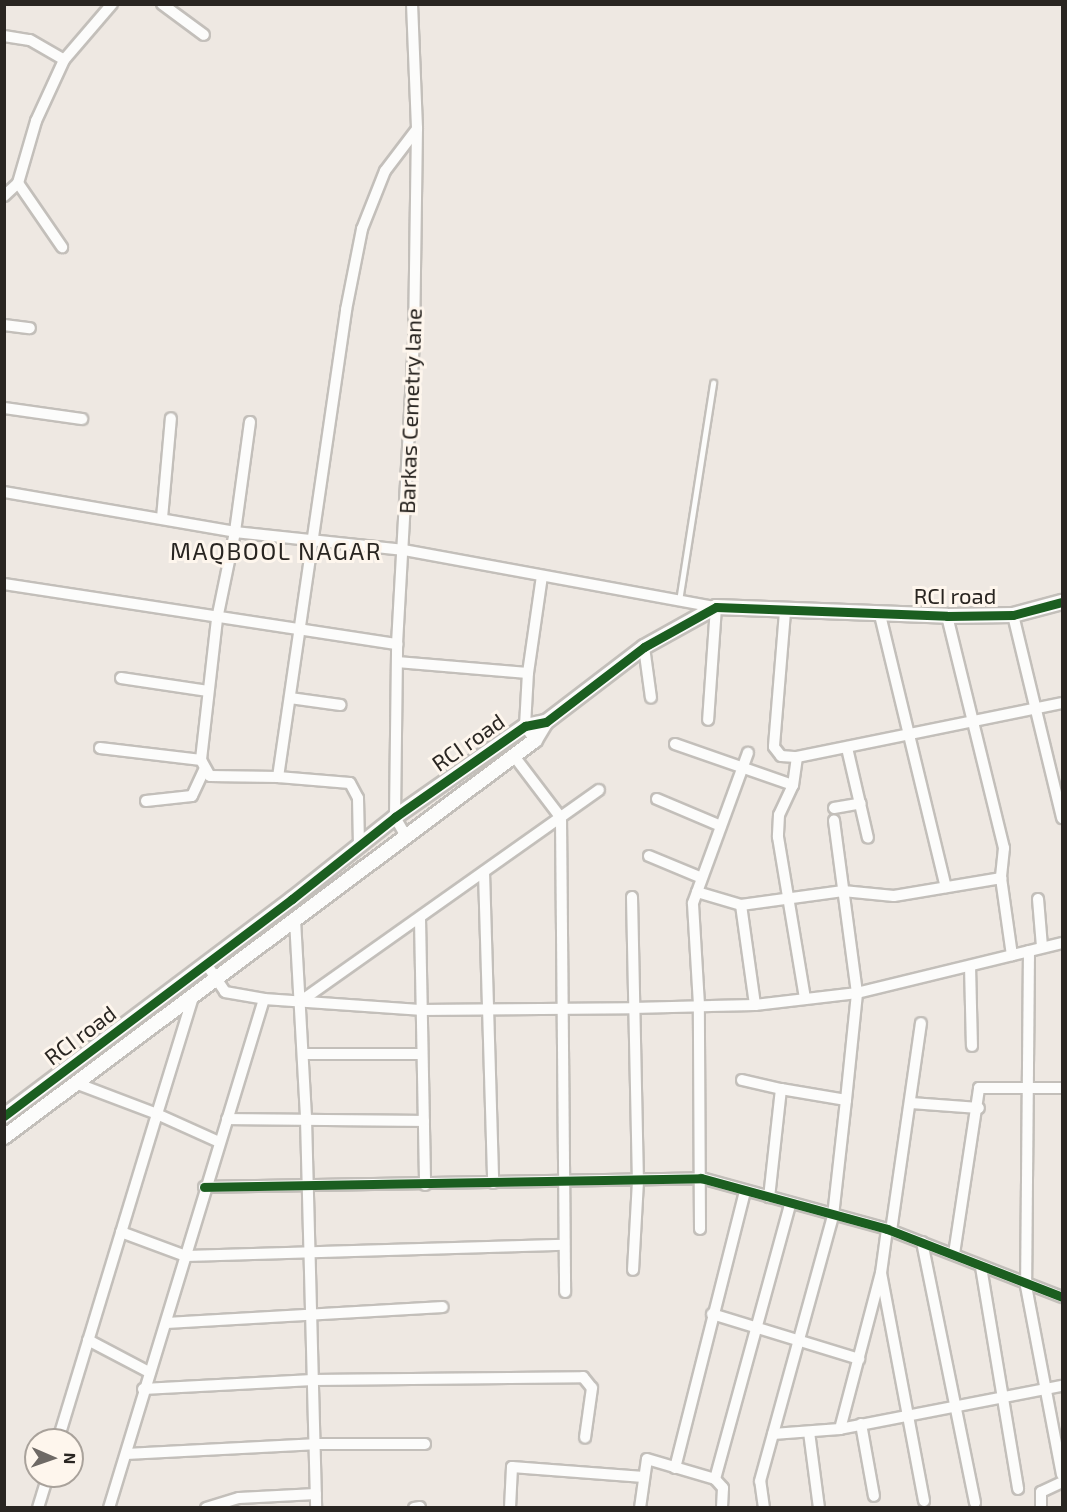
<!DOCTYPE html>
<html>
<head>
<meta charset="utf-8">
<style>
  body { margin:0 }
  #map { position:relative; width:1067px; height:1512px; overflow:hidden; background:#eee8e2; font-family:"Exo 2",sans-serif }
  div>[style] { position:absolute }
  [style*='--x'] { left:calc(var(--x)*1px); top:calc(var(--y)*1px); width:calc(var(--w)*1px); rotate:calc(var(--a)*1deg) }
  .roads { filter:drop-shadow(2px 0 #c3bfba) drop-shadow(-2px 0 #c3bfba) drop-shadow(0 2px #c3bfba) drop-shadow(0 -2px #c3bfba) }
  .service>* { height:5px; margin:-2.5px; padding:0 2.5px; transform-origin:2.5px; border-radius:2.5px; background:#fcfcfb }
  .minor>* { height:10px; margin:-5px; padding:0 5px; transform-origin:5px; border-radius:5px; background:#fcfcfb }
  .tertiary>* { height:14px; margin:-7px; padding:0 7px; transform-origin:7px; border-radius:7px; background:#fcfcfb }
  .cycleway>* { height:9px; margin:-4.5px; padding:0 4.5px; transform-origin:4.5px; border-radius:4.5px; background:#1b5e20 }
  span { translate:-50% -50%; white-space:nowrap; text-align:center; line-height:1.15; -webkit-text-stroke:6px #fef6ed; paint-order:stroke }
  .street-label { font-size:22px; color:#292521 }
  .neighbourhood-label { font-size:24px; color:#292521; letter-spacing:1.5px }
  .frame { position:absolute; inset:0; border:6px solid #292521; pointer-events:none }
  .north { position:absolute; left:24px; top:1428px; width:60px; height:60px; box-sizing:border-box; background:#fef6ed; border:2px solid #a9a29b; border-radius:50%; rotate:92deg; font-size:16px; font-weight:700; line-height:24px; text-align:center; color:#292521 }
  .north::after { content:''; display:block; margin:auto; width:21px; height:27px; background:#6e6965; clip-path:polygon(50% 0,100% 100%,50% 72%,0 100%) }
</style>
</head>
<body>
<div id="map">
  <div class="roads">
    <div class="service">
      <i style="--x:679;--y:601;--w:221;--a:-81.1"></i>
    </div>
    <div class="minor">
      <i style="--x:162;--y:4;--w:52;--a:36.4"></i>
      <i style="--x:4;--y:36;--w:26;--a:9"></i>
      <i style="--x:30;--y:40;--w:39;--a:30"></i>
      <i style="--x:18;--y:183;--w:78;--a:55.5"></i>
      <i style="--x:4;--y:196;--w:19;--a:-43"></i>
      <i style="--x:18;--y:183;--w:65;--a:-73.8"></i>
      <i style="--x:36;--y:121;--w:67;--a:-65.3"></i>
      <i style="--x:64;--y:60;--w:74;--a:-49.4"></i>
      <i style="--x:4;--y:325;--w:26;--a:7"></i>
      <i style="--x:4;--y:408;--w:79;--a:8"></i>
      <i style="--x:250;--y:422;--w:111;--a:97.8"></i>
      <i style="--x:235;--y:532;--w:89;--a:101.7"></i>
      <i style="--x:217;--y:619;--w:142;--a:96.5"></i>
      <i style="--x:201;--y:760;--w:18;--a:61"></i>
      <i style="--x:210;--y:776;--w:68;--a:0.8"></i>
      <i style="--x:278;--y:777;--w:72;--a:4.8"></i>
      <i style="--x:350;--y:783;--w:17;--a:62"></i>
      <i style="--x:358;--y:798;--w:47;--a:88.8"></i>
      <i style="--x:4;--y:492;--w:234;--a:9.8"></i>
      <i style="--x:235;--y:532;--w:170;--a:6.1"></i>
      <i style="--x:404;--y:550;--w:317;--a:10.4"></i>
      <i style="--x:716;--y:607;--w:113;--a:94"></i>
      <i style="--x:162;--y:518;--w:100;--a:-84.9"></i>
      <i style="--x:4;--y:584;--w:398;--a:8.7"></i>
      <i style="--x:785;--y:612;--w:135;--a:94.7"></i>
      <i style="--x:774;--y:747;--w:11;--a:52"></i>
      <i style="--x:781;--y:756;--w:16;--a:4"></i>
      <i style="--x:797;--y:757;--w:28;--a:98"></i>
      <i style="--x:793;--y:785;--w:33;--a:115"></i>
      <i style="--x:779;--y:815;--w:22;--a:93"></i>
      <i style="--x:778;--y:837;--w:164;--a:80.5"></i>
      <i style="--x:880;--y:615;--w:280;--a:76.4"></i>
      <i style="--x:1013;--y:615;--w:209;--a:76.4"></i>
      <i style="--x:947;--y:616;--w:239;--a:76.2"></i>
      <i style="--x:1004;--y:848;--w:30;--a:96"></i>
      <i style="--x:1001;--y:878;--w:78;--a:81.9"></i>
      <i style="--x:644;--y:647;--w:51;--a:82.2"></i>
      <i style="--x:397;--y:662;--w:131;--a:4.8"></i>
      <i style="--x:121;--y:678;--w:88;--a:8.5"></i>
      <i style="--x:290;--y:698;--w:51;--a:7.8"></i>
      <i style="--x:535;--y:740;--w:17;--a:-126"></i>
      <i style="--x:525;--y:726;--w:53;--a:-86.8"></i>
      <i style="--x:528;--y:673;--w:98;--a:-81.8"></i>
      <i style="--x:675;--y:744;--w:125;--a:19.2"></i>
      <i style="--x:100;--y:748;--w:102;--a:6.8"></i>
      <i style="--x:847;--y:748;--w:92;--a:76.9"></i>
      <i style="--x:514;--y:756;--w:78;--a:52.8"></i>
      <i style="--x:561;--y:818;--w:474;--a:89.5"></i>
      <i style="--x:797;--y:757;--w:270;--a:-11.5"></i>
      <i style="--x:278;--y:777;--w:472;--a:-81.7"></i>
      <i style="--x:346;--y:310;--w:83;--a:-78.8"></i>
      <i style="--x:362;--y:229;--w:62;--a:-68.4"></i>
      <i style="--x:385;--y:171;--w:53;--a:-52.7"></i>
      <i style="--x:657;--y:799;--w:69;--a:22.9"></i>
      <i style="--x:146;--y:801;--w:46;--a:-6.2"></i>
      <i style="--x:192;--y:796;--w:29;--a:-65"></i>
      <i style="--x:834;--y:808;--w:27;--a:-10"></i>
      <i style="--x:407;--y:838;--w:24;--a:-120"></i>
      <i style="--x:395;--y:817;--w:173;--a:-89.3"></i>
      <i style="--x:397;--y:644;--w:302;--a:-86.8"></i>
      <i style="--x:414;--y:342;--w:214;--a:-89.2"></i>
      <i style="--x:417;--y:128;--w:124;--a:-92.3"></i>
      <i style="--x:649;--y:856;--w:57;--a:22.5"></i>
      <i style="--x:484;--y:872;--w:311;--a:88.3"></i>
      <i style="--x:697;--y:892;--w:46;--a:16.5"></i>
      <i style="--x:741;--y:905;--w:101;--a:82"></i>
      <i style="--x:632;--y:897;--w:284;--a:88.8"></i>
      <i style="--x:638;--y:1181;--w:89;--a:93.2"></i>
      <i style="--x:1038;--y:899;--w:48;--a:85.2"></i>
      <i style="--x:741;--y:905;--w:103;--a:-7.8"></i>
      <i style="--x:843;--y:891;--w:51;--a:5.6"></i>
      <i style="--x:894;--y:896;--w:109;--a:-9.5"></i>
      <i style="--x:420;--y:919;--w:266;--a:88.9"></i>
      <i style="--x:295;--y:920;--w:199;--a:86.8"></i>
      <i style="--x:306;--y:1119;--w:389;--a:88.5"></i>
      <i style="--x:1029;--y:951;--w:335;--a:90.5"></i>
      <i style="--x:1026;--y:1286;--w:192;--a:79.2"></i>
      <i style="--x:207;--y:965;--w:32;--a:56"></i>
      <i style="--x:225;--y:992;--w:40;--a:10"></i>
      <i style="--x:264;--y:999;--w:156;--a:4"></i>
      <i style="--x:420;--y:1010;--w:212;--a:-0.5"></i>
      <i style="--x:632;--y:1008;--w:123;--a:-1.4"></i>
      <i style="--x:755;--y:1005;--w:103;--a:-6.7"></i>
      <i style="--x:857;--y:993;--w:211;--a:-13.7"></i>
      <i style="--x:970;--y:966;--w:80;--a:88.6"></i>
      <i style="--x:301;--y:1001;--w:365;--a:-35.3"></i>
      <i style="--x:303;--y:1054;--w:118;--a:0"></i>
      <i style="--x:742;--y:1080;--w:40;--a:13"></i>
      <i style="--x:781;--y:1089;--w:109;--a:96.3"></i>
      <i style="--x:78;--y:1084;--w:85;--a:20.8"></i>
      <i style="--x:157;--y:1114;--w:126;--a:-72.9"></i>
      <i style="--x:781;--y:1089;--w:66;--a:9.6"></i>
      <i style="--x:911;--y:1103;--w:68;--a:4.2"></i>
      <i style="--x:227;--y:1119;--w:197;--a:0.6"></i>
      <i style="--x:204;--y:1187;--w:497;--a:-1"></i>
      <i style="--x:701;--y:1178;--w:193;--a:15.3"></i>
      <i style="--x:887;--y:1229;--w:188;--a:21.2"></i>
      <i style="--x:700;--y:1229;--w:224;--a:-90.3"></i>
      <i style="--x:699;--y:1005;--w:102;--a:-93.4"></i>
      <i style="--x:693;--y:903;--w:160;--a:-69.9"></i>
      <i style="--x:891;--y:1231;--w:210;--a:-81.8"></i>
      <i style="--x:121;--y:1232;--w:69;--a:20.3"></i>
      <i style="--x:186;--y:1256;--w:378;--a:-1.7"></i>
      <i style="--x:922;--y:1242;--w:266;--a:78.5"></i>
      <i style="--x:954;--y:1254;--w:168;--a:-81.4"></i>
      <i style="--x:979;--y:1088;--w:83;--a:0"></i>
      <i style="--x:981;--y:1267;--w:225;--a:80.5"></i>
      <i style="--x:881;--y:1273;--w:232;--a:79.3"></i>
      <i style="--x:712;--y:1314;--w:154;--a:17"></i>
      <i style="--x:167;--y:1323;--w:276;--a:-3.3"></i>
      <i style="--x:88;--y:1340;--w:69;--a:27.7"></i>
      <i style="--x:143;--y:1389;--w:170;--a:-3"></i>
      <i style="--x:313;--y:1380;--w:270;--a:-0.6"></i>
      <i style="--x:583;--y:1377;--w:14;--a:51"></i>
      <i style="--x:592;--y:1388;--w:50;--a:98"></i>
      <i style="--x:861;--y:1424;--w:73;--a:79.8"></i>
      <i style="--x:840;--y:1429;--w:161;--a:-75.3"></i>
      <i style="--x:881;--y:1273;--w:44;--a:-82.2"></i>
      <i style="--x:809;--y:1432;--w:77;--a:82.5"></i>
      <i style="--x:773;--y:1434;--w:67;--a:-4.3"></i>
      <i style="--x:840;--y:1429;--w:226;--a:-11"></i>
      <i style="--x:58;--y:1440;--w:341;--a:-73.1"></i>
      <i style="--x:157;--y:1114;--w:68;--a:24.3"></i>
      <i style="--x:126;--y:1454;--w:188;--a:-3"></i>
      <i style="--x:314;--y:1444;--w:111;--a:0"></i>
      <i style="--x:675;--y:1468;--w:286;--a:-75.8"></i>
      <i style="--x:715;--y:1479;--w:285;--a:-74.7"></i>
      <i style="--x:1041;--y:1492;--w:23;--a:-25"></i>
      <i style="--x:38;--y:1508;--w:34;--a:-73"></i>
      <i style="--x:109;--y:1508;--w:532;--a:-73.06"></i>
      <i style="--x:206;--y:1508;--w:34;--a:-17"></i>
      <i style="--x:239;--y:1498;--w:77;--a:-3"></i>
      <i style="--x:414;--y:1508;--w:6;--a:-9"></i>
      <i style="--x:510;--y:1508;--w:41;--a:-87.2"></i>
      <i style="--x:512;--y:1467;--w:132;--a:4.3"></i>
      <i style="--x:640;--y:1508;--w:49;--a:-81.9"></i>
      <i style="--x:647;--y:1459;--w:71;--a:16.4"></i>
      <i style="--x:715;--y:1479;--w:12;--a:48"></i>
      <i style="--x:723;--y:1488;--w:20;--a:93"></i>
      <i style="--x:764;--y:1508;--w:27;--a:-98"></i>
      <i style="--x:760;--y:1481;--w:275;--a:-74.6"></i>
      <i style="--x:833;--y:1216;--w:117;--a:-83.6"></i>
      <i style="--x:846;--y:1100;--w:108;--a:-84.1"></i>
      <i style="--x:857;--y:993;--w:174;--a:-97.6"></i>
      <i style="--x:1041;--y:1508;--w:16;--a:-90"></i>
    </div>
    <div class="tertiary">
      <i style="--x:4;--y:1116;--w:361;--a:-37"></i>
      <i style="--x:292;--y:899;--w:132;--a:-38.5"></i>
      <i style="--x:395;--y:817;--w:159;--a:-35"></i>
      <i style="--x:525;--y:726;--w:21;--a:-11"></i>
      <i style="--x:546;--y:722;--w:123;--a:-37.4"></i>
      <i style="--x:644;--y:647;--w:82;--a:-29.1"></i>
      <i style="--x:716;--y:607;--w:231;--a:2.2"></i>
      <i style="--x:947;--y:616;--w:66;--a:-0.9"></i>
      <i style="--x:1013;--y:615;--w:51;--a:-14.9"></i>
      <i style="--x:4;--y:1137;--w:663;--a:-36.78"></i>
      <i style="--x:535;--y:740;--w:21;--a:-59"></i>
    </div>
  </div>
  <div class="cycleway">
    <i style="--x:4;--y:1116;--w:361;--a:-37"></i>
    <i style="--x:292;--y:899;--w:132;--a:-38.5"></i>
    <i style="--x:395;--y:817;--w:159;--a:-35"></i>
    <i style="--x:525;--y:726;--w:21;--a:-11"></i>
    <i style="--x:546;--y:722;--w:123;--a:-37.4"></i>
    <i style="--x:644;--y:647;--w:82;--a:-29.1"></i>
    <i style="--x:716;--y:607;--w:231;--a:2.2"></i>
    <i style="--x:947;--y:616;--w:66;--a:-0.9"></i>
    <i style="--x:1013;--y:615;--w:51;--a:-14.9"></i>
    <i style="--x:204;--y:1187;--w:497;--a:-1"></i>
    <i style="--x:701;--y:1178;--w:193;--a:15.3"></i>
    <i style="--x:887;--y:1229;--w:188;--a:21.2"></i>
  </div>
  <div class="street-label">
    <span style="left:410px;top:411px;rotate:-88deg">Barkas Cemetry lane</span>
    <span style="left:955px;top:596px">RCI road</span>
    <span style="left:468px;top:742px;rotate:-35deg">RCI road</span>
    <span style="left:80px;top:1035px;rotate:-37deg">RCI road</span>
  </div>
  <div class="neighbourhood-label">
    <span style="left:276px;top:551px">MAQBOOL NAGAR</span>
  </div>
  <div class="frame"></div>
  <div class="north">N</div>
</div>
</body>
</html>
